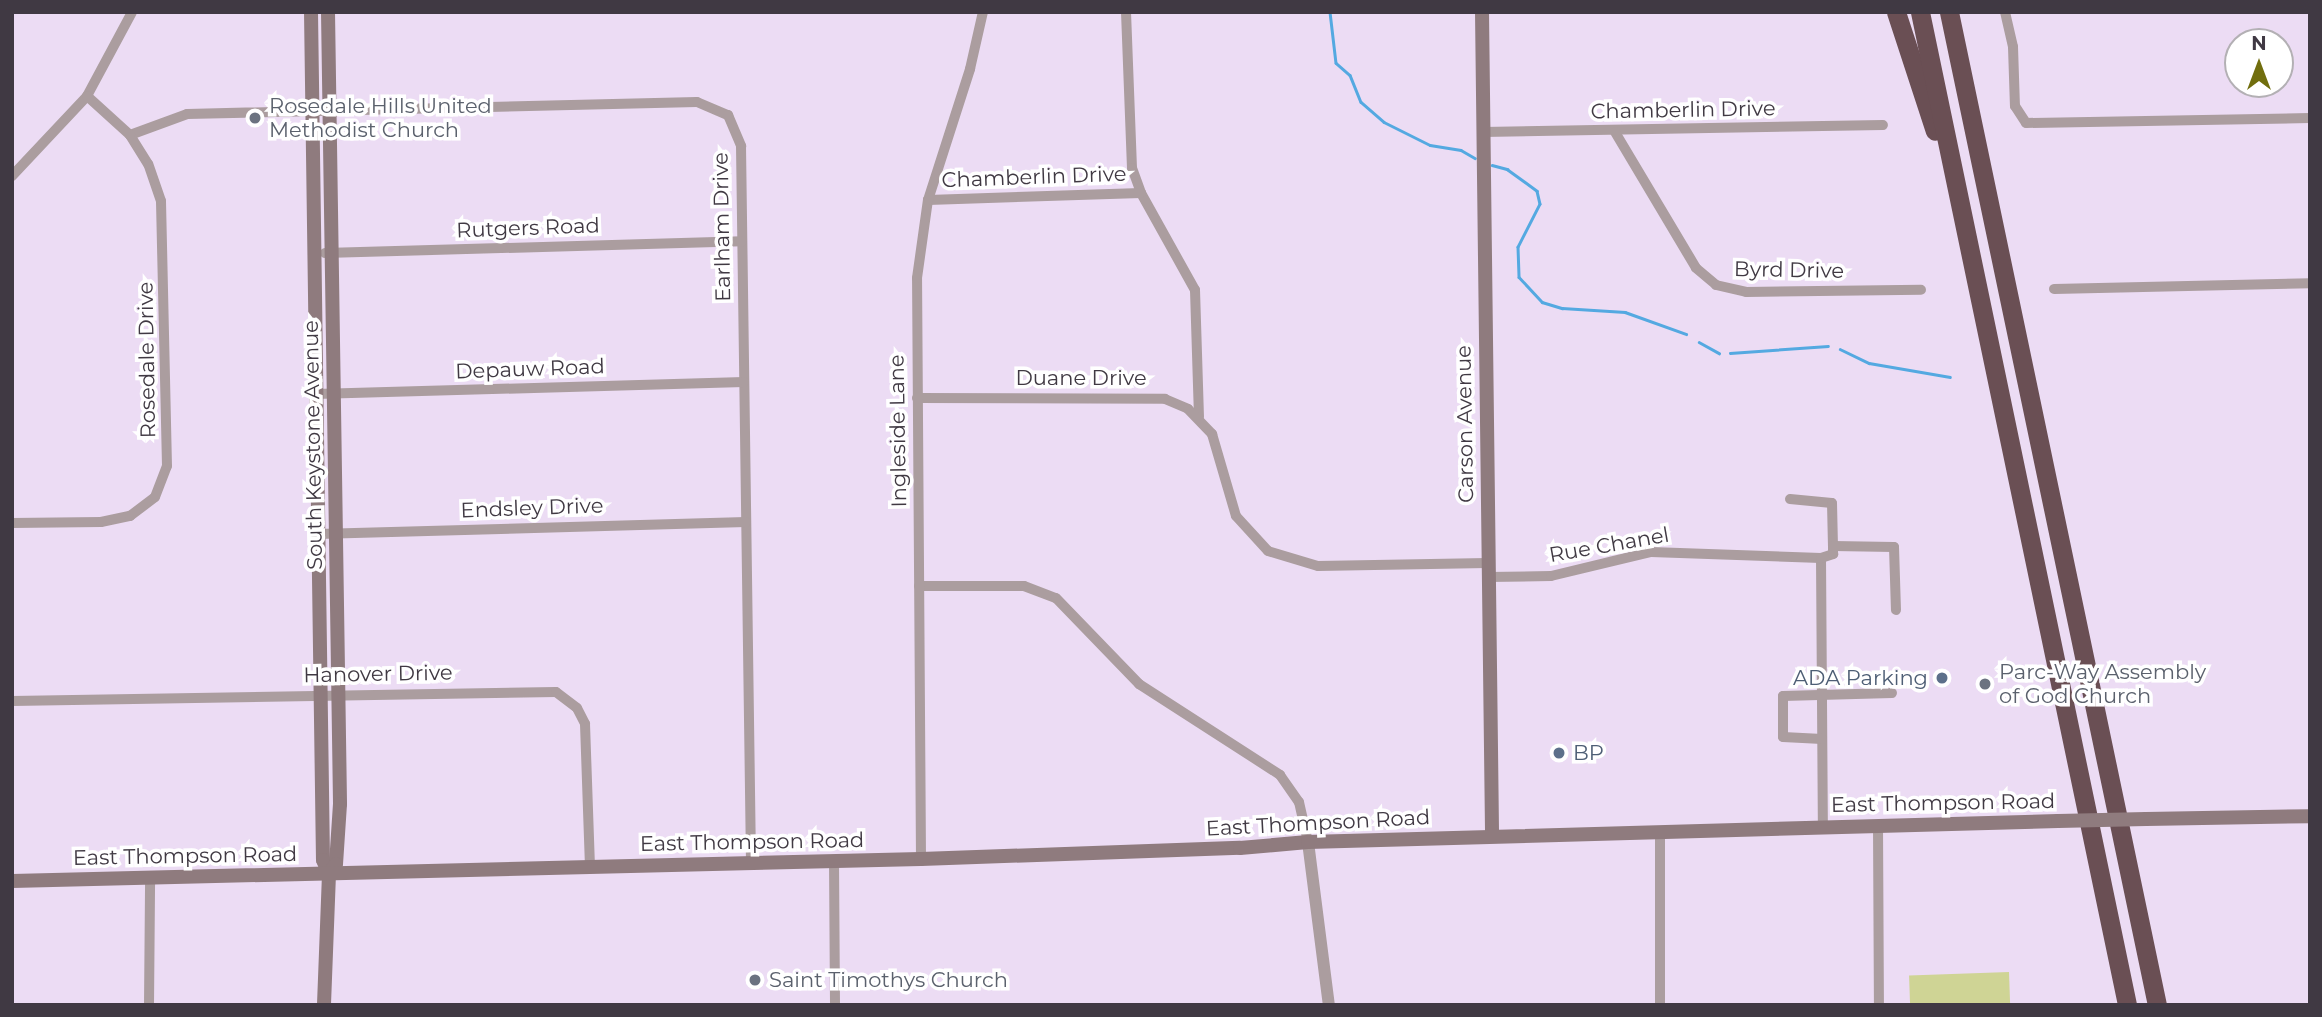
<!DOCTYPE html>
<html>
<head>
<meta charset="utf-8">
<style>
  body { margin:0 }
  #map { position:relative; width:2322px; height:1017px; overflow:hidden; background:#ecdcf4; font-family:Montserrat,sans-serif }
  div>[style] { position:absolute }
  [style*='--x'] { left:calc(var(--x)*1px); top:calc(var(--y)*1px); width:calc(var(--w)*1px); rotate:calc(var(--a)*1deg) }
  .green>* { inset:0; background:#cfd495; transform-origin:0 0 }
  .stream>* { height:2.5px; margin:-1.25px; padding:0 1.25px; transform-origin:1.25px; border-radius:1.25px; background:#54a9e1 }
  .minor>* { height:10px; margin:-5px; padding:0 5px; transform-origin:5px; border-radius:5px; background:#ab9d9f }
  .tertiary>* { height:12px; margin:-6px; padding:0 6px; transform-origin:6px; border-radius:6px; background:#ab9d9f }
  .secondary>* { height:14px; margin:-7px; padding:0 7px; transform-origin:7px; border-radius:7px; background:#8f7b7e }
  .motorway>* { height:19px; margin:-9.5px; padding:0 9.5px; transform-origin:9.5px; border-radius:9.5px; background:#6a4f54 }
  .secondary-bridge>* { height:14px; margin:-7px; padding:0 7px; transform-origin:7px; border-radius:7px; background:#8f7b7e }
  .dots>* { width:19px; height:19px; translate:-50% -50%; box-sizing:border-box; border:4px solid #fff; border-radius:50% }
  span { translate:-50% -50%; white-space:nowrap; text-align:center; line-height:1.15; -webkit-text-stroke:7px #fff; paint-order:stroke }
  .worship-label { font-size:21px; color:#5b616d }
  .left { translate:0 -50%; text-align:left }
  .street-label { font-size:21px; color:#403943 }
  .service-label { font-size:21px; color:#4e5e75 }
  .right { translate:-100% -50%; text-align:right }
  .frame { position:absolute; inset:0; border:14px solid #403943; pointer-events:none }
  .north { position:absolute; left:2224px; top:28px; width:70px; height:70px; box-sizing:border-box; background:#fff; border:2px solid #b3b0b4; border-radius:50%; rotate:0deg; font-size:19px; font-weight:700; line-height:28px; text-align:center; color:#403943 }
  .north::after { content:''; display:block; margin:auto; width:24px; height:32px; background:#716e0e; clip-path:polygon(50% 0,100% 100%,50% 72%,0 100%) }
</style>
</head>
<body>
<div id="map">
  <div class="green">
    <i style="left:2009px;top:972px;width:33px;height:100px;rotate:88deg"></i>
  </div>
  <div class="stream">
    <i style="--x:1330;--y:12;--w:51;--a:83.3"></i>
    <i style="--x:1336;--y:63;--w:18;--a:41"></i>
    <i style="--x:1350;--y:75;--w:29;--a:68"></i>
    <i style="--x:1361;--y:102;--w:30;--a:41"></i>
    <i style="--x:1384;--y:122;--w:51;--a:26.6"></i>
    <i style="--x:1430;--y:145;--w:31;--a:9"></i>
    <i style="--x:1461;--y:150;--w:16;--a:30"></i>
    <i style="--x:1492;--y:165;--w:16;--a:15"></i>
    <i style="--x:1507;--y:169;--w:37;--a:36"></i>
    <i style="--x:1537;--y:191;--w:13;--a:77"></i>
    <i style="--x:1540;--y:204;--w:48;--a:117.1"></i>
    <i style="--x:1518;--y:247;--w:30;--a:88"></i>
    <i style="--x:1519;--y:277;--w:34;--a:47"></i>
    <i style="--x:1542;--y:302;--w:21;--a:17"></i>
    <i style="--x:1562;--y:308;--w:63;--a:3.6"></i>
    <i style="--x:1625;--y:312;--w:65;--a:19.8"></i>
    <i style="--x:1699;--y:342;--w:23;--a:29"></i>
    <i style="--x:1840;--y:349;--w:32;--a:26"></i>
    <i style="--x:1869;--y:363;--w:82;--a:9.8"></i>
    <i style="--x:1730;--y:353;--w:98;--a:-4.1"></i>
  </div>
  <div class="minor">
    <i style="--x:1126;--y:12;--w:156;--a:87.8"></i>
    <i style="--x:1132;--y:168;--w:27;--a:70"></i>
    <i style="--x:1141;--y:193;--w:111;--a:60.9"></i>
    <i style="--x:1195;--y:290;--w:127;--a:88.2"></i>
    <i style="--x:2005;--y:12;--w:36;--a:77"></i>
    <i style="--x:2013;--y:47;--w:59;--a:88.1"></i>
    <i style="--x:2015;--y:106;--w:20;--a:57"></i>
    <i style="--x:2026;--y:123;--w:284;--a:-1"></i>
    <i style="--x:1483;--y:132;--w:400;--a:-1"></i>
    <i style="--x:1615;--y:132;--w:158;--a:59.2"></i>
    <i style="--x:1696;--y:268;--w:26;--a:40"></i>
    <i style="--x:1716;--y:285;--w:31;--a:13"></i>
    <i style="--x:1746;--y:292;--w:175;--a:-0.7"></i>
    <i style="--x:130;--y:135;--w:61;--a:-20.2"></i>
    <i style="--x:187;--y:114;--w:510;--a:-1.35"></i>
    <i style="--x:697;--y:102;--w:34;--a:23"></i>
    <i style="--x:728;--y:115;--w:34;--a:67"></i>
    <i style="--x:741;--y:146;--w:717;--a:89.2"></i>
    <i style="--x:12;--y:176;--w:110;--a:-46.8"></i>
    <i style="--x:87;--y:96;--w:95;--a:-61.8"></i>
    <i style="--x:928;--y:200;--w:213;--a:-1.9"></i>
    <i style="--x:325;--y:253;--w:417;--a:-1.6"></i>
    <i style="--x:2054;--y:289;--w:256;--a:-1.3"></i>
    <i style="--x:316;--y:394;--w:428;--a:-1.6"></i>
    <i style="--x:917;--y:398;--w:248;--a:0.2"></i>
    <i style="--x:1165;--y:399;--w:25;--a:23"></i>
    <i style="--x:1188;--y:409;--w:35;--a:46"></i>
    <i style="--x:1212;--y:434;--w:85;--a:73.7"></i>
    <i style="--x:1236;--y:516;--w:47;--a:47.6"></i>
    <i style="--x:1268;--y:551;--w:52;--a:16.7"></i>
    <i style="--x:1318;--y:566;--w:169;--a:-1"></i>
    <i style="--x:1790;--y:499;--w:42;--a:5.4"></i>
    <i style="--x:1832;--y:503;--w:43;--a:88.7"></i>
    <i style="--x:12;--y:523;--w:89;--a:-0.6"></i>
    <i style="--x:101;--y:522;--w:30;--a:-12"></i>
    <i style="--x:130;--y:516;--w:31;--a:-37"></i>
    <i style="--x:155;--y:497;--w:33;--a:-69"></i>
    <i style="--x:167;--y:466;--w:265;--a:-91.3"></i>
    <i style="--x:161;--y:201;--w:39;--a:-109"></i>
    <i style="--x:148;--y:164;--w:34;--a:-122"></i>
    <i style="--x:130;--y:135;--w:58;--a:-137.8"></i>
    <i style="--x:318;--y:534;--w:428;--a:-1.6"></i>
    <i style="--x:1821;--y:558;--w:269;--a:89.6"></i>
    <i style="--x:1488;--y:577;--w:63;--a:-0.9"></i>
    <i style="--x:1551;--y:576;--w:103;--a:-13.5"></i>
    <i style="--x:1651;--y:552;--w:170;--a:2"></i>
    <i style="--x:1821;--y:558;--w:13;--a:-18"></i>
    <i style="--x:1833;--y:554;--w:8;--a:-90"></i>
    <i style="--x:1833;--y:546;--w:61;--a:0.9"></i>
    <i style="--x:1894;--y:547;--w:63;--a:88.2"></i>
    <i style="--x:919;--y:586;--w:105;--a:0"></i>
    <i style="--x:1024;--y:586;--w:34;--a:21"></i>
    <i style="--x:1056;--y:598;--w:120;--a:46"></i>
    <i style="--x:1139;--y:684;--w:168;--a:32.8"></i>
    <i style="--x:1280;--y:775;--w:33;--a:55"></i>
    <i style="--x:1299;--y:802;--w:41;--a:77.3"></i>
    <i style="--x:12;--y:701;--w:544;--a:-0.95"></i>
    <i style="--x:556;--y:692;--w:26;--a:37"></i>
    <i style="--x:577;--y:708;--w:18;--a:63"></i>
    <i style="--x:585;--y:724;--w:143;--a:88"></i>
    <i style="--x:1822;--y:739;--w:39;--a:-177"></i>
    <i style="--x:1783;--y:737;--w:41;--a:-90"></i>
    <i style="--x:1783;--y:696;--w:109;--a:-1.6"></i>
    <i style="--x:1878;--y:826;--w:179;--a:89.7"></i>
    <i style="--x:1660;--y:831;--w:174;--a:90"></i>
    <i style="--x:921;--y:859;--w:581;--a:-90.39"></i>
    <i style="--x:917;--y:278;--w:79;--a:-82"></i>
    <i style="--x:928;--y:200;--w:138;--a:-72.2"></i>
    <i style="--x:970;--y:69;--w:58;--a:-77.2"></i>
    <i style="--x:834;--y:861;--w:144;--a:89.6"></i>
    <i style="--x:149;--y:1005;--w:127;--a:-89.5"></i>
  </div>
  <div class="tertiary">
    <i style="--x:1308;--y:842;--w:164;--a:82.7"></i>
  </div>
  <div class="secondary">
    <i style="--x:311;--y:12;--w:848;--a:89.19"></i>
    <i style="--x:323;--y:860;--w:15;--a:67"></i>
    <i style="--x:329;--y:874;--w:131;--a:92.2"></i>
    <i style="--x:328;--y:12;--w:792;--a:89.13"></i>
    <i style="--x:340;--y:804;--w:60;--a:93.8"></i>
    <i style="--x:336;--y:864;--w:12;--a:125"></i>
    <i style="--x:1482;--y:12;--w:824;--a:89.3"></i>
    <i style="--x:2146;--y:819;--w:164;--a:-1"></i>
    <i style="--x:12;--y:881;--w:909;--a:-1.39"></i>
    <i style="--x:921;--y:859;--w:319;--a:-2"></i>
    <i style="--x:1240;--y:848;--w:68;--a:-5"></i>
    <i style="--x:1308;--y:842;--w:750;--a:-1.6"></i>
  </div>
  <div class="motorway">
    <i style="--x:1896;--y:12;--w:125;--a:71.9"></i>
    <i style="--x:1920;--y:12;--w:1014;--a:78.22"></i>
    <i style="--x:1949;--y:12;--w:1015;--a:78.17"></i>
  </div>
  <div class="secondary-bridge">
    <i style="--x:2058;--y:821;--w:88;--a:-1.3"></i>
  </div>
  <div class="dots">
    <i style="left:255px;top:118px;background:#6b7280"></i>
    <i style="left:1942px;top:678px;background:#5c6f8a"></i>
    <i style="left:1985px;top:684px;background:#6b7280"></i>
    <i style="left:1559px;top:753px;background:#5c6f8a"></i>
    <i style="left:755px;top:980px;background:#6b7280"></i>
  </div>
  <div class="worship-label">
    <span class="left" style="left:269px;top:118px">Rosedale Hills United<br>Methodist Church</span>
    <span class="left" style="left:1999px;top:684px">Parc-Way Assembly<br>of God Church</span>
    <span class="left" style="left:769px;top:980px">Saint Timothys Church</span>
  </div>
  <div class="street-label">
    <span style="left:1683px;top:110px;rotate:-1deg">Chamberlin Drive</span>
    <span style="left:1034px;top:177px;rotate:-2deg">Chamberlin Drive</span>
    <span style="left:722px;top:227px;rotate:-91deg">Earlham Drive</span>
    <span style="left:528px;top:228px;rotate:-2deg">Rutgers Road</span>
    <span style="left:1789px;top:270px;rotate:1deg">Byrd Drive</span>
    <span style="left:147px;top:360px;rotate:-91deg">Rosedale Drive</span>
    <span style="left:530px;top:369px;rotate:-2deg">Depauw Road</span>
    <span style="left:1081px;top:378px">Duane Drive</span>
    <span style="left:1465px;top:424px;rotate:-91deg">Carson Avenue</span>
    <span style="left:898px;top:431px;rotate:-91deg">Ingleside Lane</span>
    <span style="left:313px;top:445px;rotate:-91deg">South Keystone Avenue</span>
    <span style="left:532px;top:508px;rotate:-2deg">Endsley Drive</span>
    <span style="left:1609px;top:545px;rotate:-10deg">Rue Chanel</span>
    <span style="left:378px;top:674px;rotate:-1deg">Hanover Drive</span>
    <span style="left:1943px;top:803px;rotate:-1deg">East Thompson Road</span>
    <span style="left:1318px;top:823px;rotate:-3deg">East Thompson Road</span>
    <span style="left:752px;top:842px;rotate:-1deg">East Thompson Road</span>
    <span style="left:185px;top:856px;rotate:-1deg">East Thompson Road</span>
  </div>
  <div class="service-label">
    <span class="right" style="left:1928px;top:678px">ADA Parking</span>
    <span class="left" style="left:1573px;top:753px">BP</span>
  </div>
  <div class="frame"></div>
  <div class="north">N</div>
</div>
</body>
</html>
